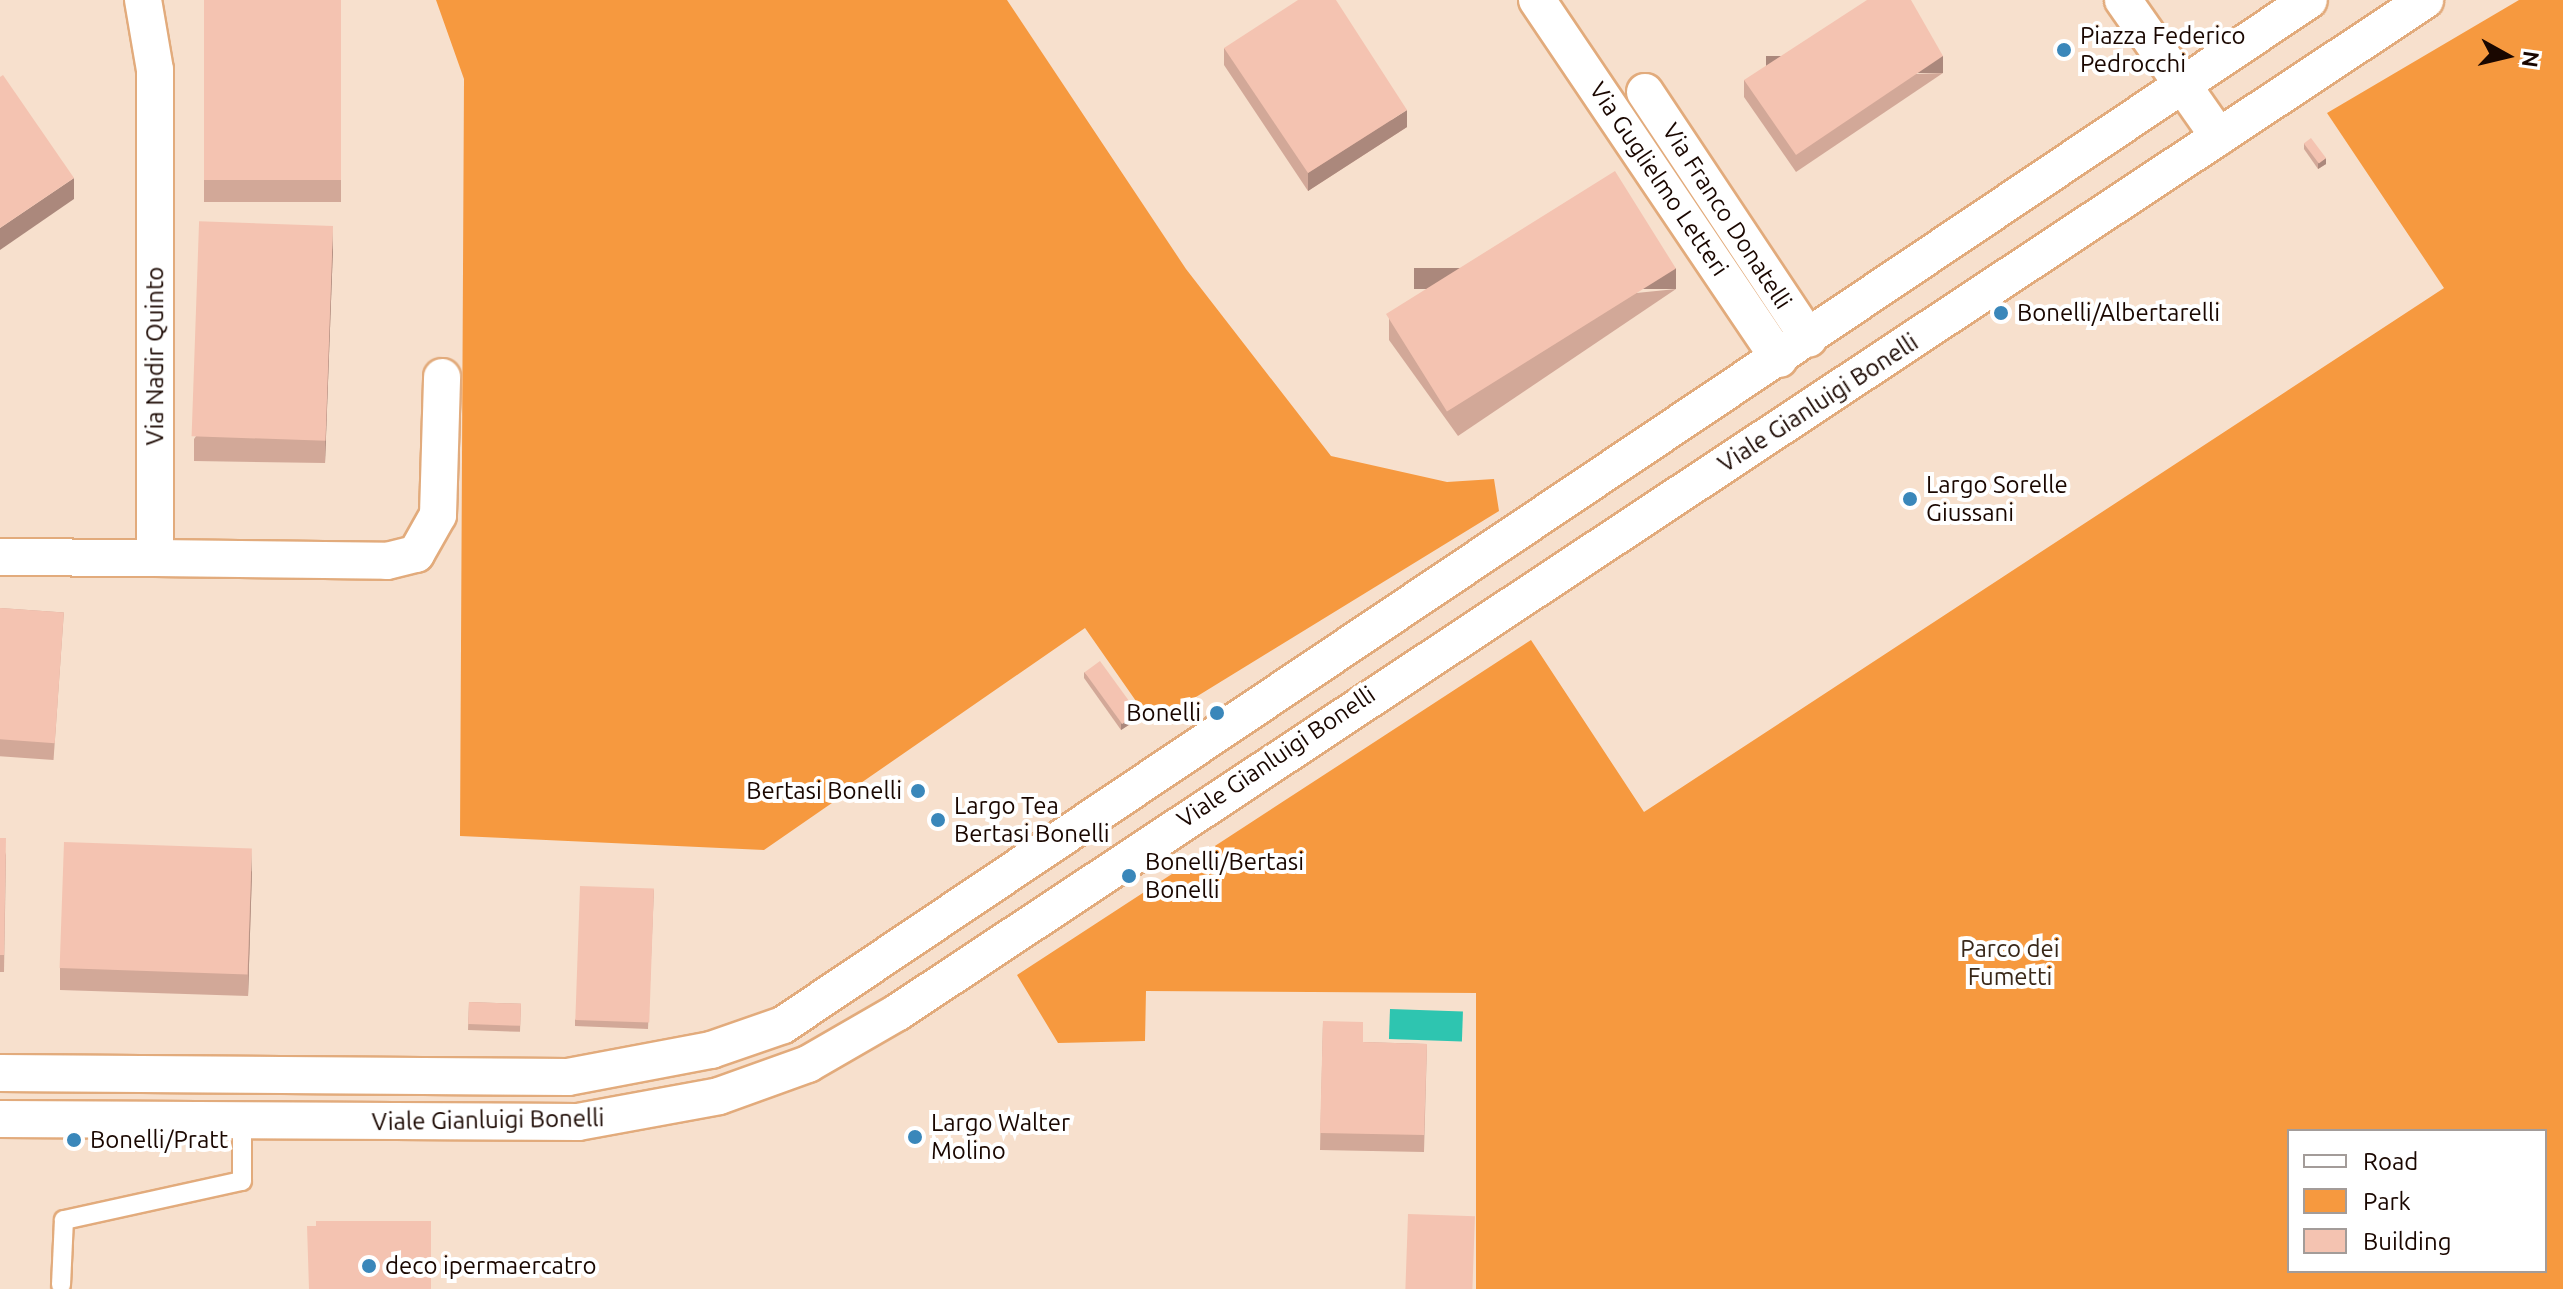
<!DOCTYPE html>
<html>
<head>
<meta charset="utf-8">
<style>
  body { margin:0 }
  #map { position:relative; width:2563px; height:1289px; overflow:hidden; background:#f7e0cd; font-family:Ubuntu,sans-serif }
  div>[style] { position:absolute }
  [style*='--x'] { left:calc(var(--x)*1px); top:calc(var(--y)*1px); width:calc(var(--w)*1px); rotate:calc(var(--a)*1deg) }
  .green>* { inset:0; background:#f6993f }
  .water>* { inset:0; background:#2ec5b0; transform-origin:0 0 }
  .roads { filter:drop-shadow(2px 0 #e2ab7c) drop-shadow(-2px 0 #e2ab7c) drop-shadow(0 2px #e2ab7c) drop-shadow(0 -2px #e2ab7c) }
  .service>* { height:18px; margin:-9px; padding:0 9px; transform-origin:9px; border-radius:9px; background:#fff }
  .minor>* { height:36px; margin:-18px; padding:0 18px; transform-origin:18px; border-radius:18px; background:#fff }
  .wall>* { inset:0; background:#d2a898; transform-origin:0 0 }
  .shaded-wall>* { inset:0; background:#ab887c; transform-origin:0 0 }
  .building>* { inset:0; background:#f4c3b1; transform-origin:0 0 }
  .dots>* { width:22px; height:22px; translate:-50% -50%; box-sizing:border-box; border:4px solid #fff; border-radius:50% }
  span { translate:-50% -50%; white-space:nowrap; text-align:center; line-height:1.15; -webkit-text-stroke:8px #fff; paint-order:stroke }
  .poi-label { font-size:24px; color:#1a0700 }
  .left { translate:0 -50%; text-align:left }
  .right { translate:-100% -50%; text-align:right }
  .street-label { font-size:24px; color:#1a0700 }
  .park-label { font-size:24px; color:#392718 }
  .legend { position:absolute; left:2287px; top:1129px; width:260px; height:144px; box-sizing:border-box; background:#fff; border:2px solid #a39c99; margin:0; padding:10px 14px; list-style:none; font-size:24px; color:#1a0700 }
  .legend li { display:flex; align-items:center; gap:16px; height:40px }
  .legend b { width:40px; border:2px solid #a39c99 }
  .north { position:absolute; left:2467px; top:16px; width:80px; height:80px; -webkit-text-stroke:6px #fff; paint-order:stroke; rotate:98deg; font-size:22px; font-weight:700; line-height:32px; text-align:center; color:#1a0700 }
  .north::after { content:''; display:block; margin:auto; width:28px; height:36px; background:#1a0700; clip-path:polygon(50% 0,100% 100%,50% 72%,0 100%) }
</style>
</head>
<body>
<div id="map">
  <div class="green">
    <i style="clip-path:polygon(436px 0,1007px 0,1186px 269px,1331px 456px,1447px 482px,1494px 479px,1499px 511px,1152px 724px,1085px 628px,764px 850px,460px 836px,464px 79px)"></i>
    <i style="clip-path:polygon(evenodd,2519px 0,2563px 0,2563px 1289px,1476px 1289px,1476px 993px,1146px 991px,1145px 1041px,1058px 1043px,1017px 975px,1531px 640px,1644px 812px,2444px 288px,2327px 113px,2519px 0,2289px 1131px,2545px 1131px,2545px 1271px,2289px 1271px,2289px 1131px)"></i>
  </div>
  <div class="water">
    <i style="left:1390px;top:1009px;width:73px;height:30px;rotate:2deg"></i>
  </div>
  <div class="roads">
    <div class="service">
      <i style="--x:61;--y:1285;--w:65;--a:-87.4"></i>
      <i style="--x:64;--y:1220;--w:182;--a:-12.4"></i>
      <i style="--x:242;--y:1181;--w:59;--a:-90"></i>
    </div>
    <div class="minor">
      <i style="--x:1537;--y:0;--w:433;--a:56"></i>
      <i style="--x:2123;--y:0;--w:167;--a:55"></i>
      <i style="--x:1645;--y:92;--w:296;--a:56.4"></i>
      <i style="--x:0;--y:557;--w:155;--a:0.4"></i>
      <i style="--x:155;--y:558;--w:488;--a:-90"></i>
      <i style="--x:155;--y:70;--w:71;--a:-99.7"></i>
      <i style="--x:155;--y:558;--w:232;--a:0.7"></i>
      <i style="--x:387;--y:561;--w:30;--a:-14"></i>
      <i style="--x:416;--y:554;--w:45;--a:-60.6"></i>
      <i style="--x:438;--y:515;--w:138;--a:-88.3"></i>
      <i style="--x:0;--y:1073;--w:568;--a:0.4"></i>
      <i style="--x:568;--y:1077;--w:146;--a:-10.7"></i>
      <i style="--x:711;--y:1050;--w:76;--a:-19.1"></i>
      <i style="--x:783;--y:1025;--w:1838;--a:-33.89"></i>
      <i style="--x:0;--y:1119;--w:578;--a:0.3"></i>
      <i style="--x:578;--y:1122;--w:143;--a:-10.4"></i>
      <i style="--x:719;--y:1096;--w:95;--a:-19.8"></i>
      <i style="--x:808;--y:1064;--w:104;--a:-30"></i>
      <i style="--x:898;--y:1012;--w:1832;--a:-33.53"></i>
    </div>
  </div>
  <div class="wall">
    <i style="left:204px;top:0;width:137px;height:202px"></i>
    <i style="clip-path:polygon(1224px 48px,1407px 127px,1308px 191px,1224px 65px)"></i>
    <i style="clip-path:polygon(1943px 73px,1796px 172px,1744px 97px,1744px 80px)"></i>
    <i style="clip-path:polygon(2304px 143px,2326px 164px,2318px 169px,2304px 149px)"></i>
    <i style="clip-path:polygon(333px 248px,325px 463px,194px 461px,194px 439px)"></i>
    <i style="clip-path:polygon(1676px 289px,1458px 436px,1389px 340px,1389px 318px)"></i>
    <i style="left:0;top:608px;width:64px;height:148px;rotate:4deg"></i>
    <i style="clip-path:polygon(1084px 672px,1138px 719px,1121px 730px,1084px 678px)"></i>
    <i style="clip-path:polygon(0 838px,6px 855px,4px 972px,0 972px)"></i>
    <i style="clip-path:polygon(252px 871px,248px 996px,60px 990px,60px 968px)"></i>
    <i style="clip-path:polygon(654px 889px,648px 1029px,575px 1026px,575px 1020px)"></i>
    <i style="left:469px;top:1002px;width:52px;height:28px;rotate:2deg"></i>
    <i style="clip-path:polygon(1323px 1021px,1363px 1042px,1427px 1044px,1424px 1152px,1320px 1150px)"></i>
  </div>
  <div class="shaded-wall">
    <i style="left:1943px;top:56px;width:17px;height:177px;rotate:90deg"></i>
    <i style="clip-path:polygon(1407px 110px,1407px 127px,1308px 191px,1308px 173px)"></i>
    <i style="clip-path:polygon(2326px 158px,2326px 164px,2318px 169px,2318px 163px)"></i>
    <i style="clip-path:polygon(74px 178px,74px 199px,0 250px,0 228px)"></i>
    <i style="clip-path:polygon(333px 226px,333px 248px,325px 463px,325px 441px)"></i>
    <i style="left:1676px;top:268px;width:21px;height:262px;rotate:90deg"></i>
    <i style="clip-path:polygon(1138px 713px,1138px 719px,1121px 730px,1121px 724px)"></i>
    <i style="clip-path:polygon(252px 849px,252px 871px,248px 996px,248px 975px)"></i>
  </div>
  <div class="building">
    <i style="left:204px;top:0;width:137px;height:180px"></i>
    <i style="clip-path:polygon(1298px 0,1336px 0,1407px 110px,1308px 173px,1224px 48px)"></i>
    <i style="clip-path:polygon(1867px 0,1911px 0,1943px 56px,1796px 155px,1744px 80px)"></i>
    <i style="clip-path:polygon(3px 75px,74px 178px,0 228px,0 77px)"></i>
    <i style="left:2311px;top:138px;width:25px;height:9px;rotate:53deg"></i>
    <i style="left:1615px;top:171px;width:115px;height:270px;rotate:58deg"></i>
    <i style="left:333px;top:226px;width:215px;height:134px;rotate:92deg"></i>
    <i style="left:0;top:608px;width:64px;height:131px;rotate:4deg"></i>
    <i style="left:1100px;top:661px;width:64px;height:19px;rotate:54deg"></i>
    <i style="clip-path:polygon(0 838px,6px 838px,4px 955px,0 955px)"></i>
    <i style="left:64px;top:842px;width:188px;height:126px;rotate:2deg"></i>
    <i style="left:580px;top:886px;width:74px;height:134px;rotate:2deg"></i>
    <i style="left:469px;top:1002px;width:52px;height:22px;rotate:2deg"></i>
    <i style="clip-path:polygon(1323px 1021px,1363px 1022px,1363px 1042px,1427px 1044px,1424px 1135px,1320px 1133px)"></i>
    <i style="left:1408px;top:1214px;width:67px;height:75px;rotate:2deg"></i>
    <i style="left:431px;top:1221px;width:68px;height:115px;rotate:90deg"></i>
    <i style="clip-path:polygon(307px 1226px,316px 1226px,316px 1289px,309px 1289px)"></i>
  </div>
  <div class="dots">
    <i style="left:2064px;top:50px;background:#3a87ba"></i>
    <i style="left:2001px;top:313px;background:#3a87ba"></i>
    <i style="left:1910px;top:499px;background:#3a87ba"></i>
    <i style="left:1217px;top:713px;background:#3a87ba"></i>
    <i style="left:918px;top:791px;background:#3a87ba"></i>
    <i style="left:938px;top:820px;background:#3a87ba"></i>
    <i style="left:1129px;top:876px;background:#3a87ba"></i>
    <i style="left:915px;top:1137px;background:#3a87ba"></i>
    <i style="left:74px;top:1140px;background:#3a87ba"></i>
    <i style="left:369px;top:1266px;background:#3a87ba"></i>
  </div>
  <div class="poi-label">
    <span class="left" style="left:2080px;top:50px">Piazza Federico<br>Pedrocchi</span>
    <span class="left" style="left:2017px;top:313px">Bonelli/Albertarelli</span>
    <span class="left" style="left:1926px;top:499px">Largo Sorelle<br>Giussani</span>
    <span class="right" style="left:1201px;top:713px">Bonelli</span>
    <span class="right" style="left:902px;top:791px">Bertasi Bonelli</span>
    <span class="left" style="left:954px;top:820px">Largo Tea<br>Bertasi Bonelli</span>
    <span class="left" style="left:1145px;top:876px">Bonelli/Bertasi<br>Bonelli</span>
    <span class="left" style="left:931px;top:1137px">Largo Walter<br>Molino</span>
    <span class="left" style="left:90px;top:1140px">Bonelli/Pratt</span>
    <span class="left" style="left:385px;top:1266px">deco ipermaercatro</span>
  </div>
  <div class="street-label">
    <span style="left:1659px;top:179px;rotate:56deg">Via Guglielmo Letteri</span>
    <span style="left:1727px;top:216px;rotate:57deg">Via Franco Donatelli</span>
    <span style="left:155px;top:356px;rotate:-90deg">Via Nadir Quinto</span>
    <span style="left:1818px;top:403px;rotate:-33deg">Viale Gianluigi Bonelli</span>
    <span style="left:1276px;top:757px;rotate:-34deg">Viale Gianluigi Bonelli</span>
    <span style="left:488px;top:1120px;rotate:-1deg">Viale Gianluigi Bonelli</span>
  </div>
  <div class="park-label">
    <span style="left:2010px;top:963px">Parco dei<br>Fumetti</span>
  </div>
  <ul class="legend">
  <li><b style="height:10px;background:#fff"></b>Road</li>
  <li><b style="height:22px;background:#f6993f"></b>Park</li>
  <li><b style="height:22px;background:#f4c3b1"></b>Building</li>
  </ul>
  <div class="north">N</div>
</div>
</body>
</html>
